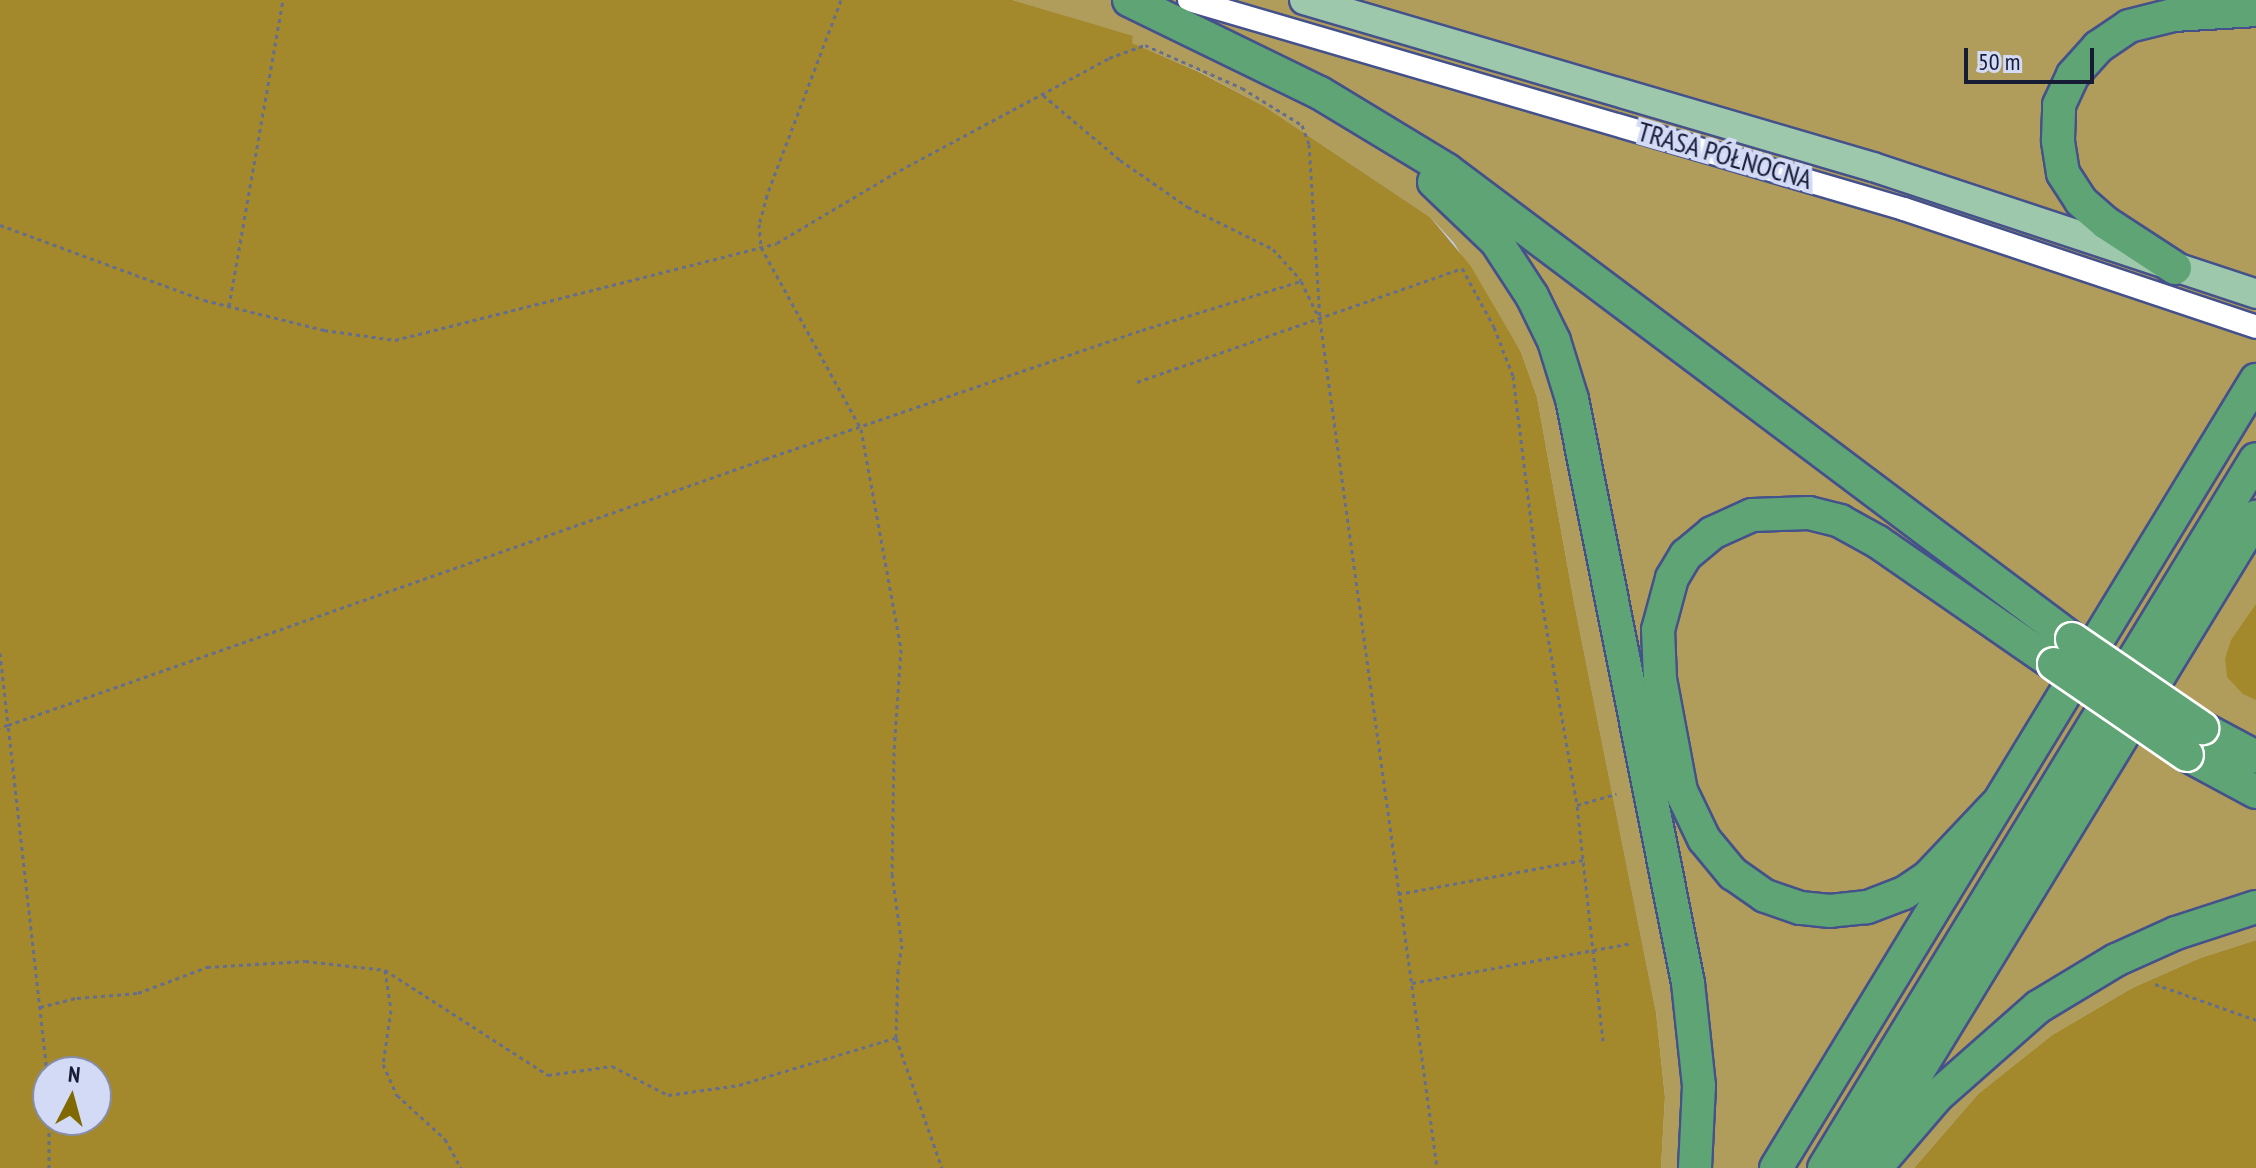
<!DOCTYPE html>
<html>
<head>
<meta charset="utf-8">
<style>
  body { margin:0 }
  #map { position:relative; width:2256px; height:1168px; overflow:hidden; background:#c1cdf5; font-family:"PT Sans Narrow",sans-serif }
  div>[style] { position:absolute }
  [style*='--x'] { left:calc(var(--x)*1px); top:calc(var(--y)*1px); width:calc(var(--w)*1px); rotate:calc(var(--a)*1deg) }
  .green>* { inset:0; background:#b19d5b }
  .forest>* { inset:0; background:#a3892b }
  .path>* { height:3px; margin-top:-1.5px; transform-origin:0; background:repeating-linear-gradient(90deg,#666e8e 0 4px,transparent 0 8px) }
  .roads { filter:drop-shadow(2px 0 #44518b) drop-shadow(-2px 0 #44518b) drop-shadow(0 2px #44518b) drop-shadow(0 -2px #44518b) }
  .tertiary>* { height:22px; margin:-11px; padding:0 11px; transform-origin:11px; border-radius:11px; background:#fff }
  .primary>* { height:28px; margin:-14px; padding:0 14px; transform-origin:14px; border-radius:14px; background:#9ec8ac }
  .motorway>* { height:32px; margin:-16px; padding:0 16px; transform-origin:16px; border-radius:16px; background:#5ea474 }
  .bridges { filter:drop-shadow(2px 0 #fff) drop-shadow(-2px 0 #fff) drop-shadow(0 2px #fff) drop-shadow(0 -2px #fff) }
  .motorway-bridge>* { height:32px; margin:-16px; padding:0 16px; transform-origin:16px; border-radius:16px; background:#5ea474 }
  span { translate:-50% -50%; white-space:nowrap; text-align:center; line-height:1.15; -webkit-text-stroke:8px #d2daf6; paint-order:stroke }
  .street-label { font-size:28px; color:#171c35 }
  .north { position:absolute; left:32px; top:1056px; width:80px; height:80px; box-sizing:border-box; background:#d2daf6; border:2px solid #878ea9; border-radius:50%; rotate:6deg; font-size:22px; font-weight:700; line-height:32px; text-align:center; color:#171c35 }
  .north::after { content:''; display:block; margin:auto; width:28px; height:36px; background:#816902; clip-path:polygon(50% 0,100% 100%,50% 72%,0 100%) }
  .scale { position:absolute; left:1964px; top:48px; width:130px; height:36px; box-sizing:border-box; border:4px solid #171c35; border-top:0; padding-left:10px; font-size:24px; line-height:28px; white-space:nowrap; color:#171c35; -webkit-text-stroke:6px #d2daf6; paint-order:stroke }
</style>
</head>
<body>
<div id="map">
  <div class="green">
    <i style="clip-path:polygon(1013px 0,2256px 0,2256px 940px,2200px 958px,2132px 988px,2052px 1035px,1978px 1094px,1914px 1168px,1661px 1168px,1665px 1097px,1656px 1012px,1574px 602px,1537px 397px,1521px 352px,1454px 243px,1430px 217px,1264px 106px,1198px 71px,1131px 43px,1133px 37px)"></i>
  </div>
  <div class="forest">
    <i style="clip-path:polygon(evenodd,0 0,1013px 0,1133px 36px,1132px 43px,1197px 71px,1264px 106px,1430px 217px,1470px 265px,1521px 352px,1537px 397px,1574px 602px,1656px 1012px,1665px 1097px,1661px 1168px,0 1168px,0 0,48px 1072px,96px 1072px,96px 1120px,48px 1120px,48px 1072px)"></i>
    <i style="clip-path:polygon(2256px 604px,2256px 700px,2243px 694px,2227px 677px,2225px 659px,2231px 640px)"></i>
    <i style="clip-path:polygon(2256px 940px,2256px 1168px,1914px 1168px,1978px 1094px,2052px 1035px,2132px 988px,2200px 958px)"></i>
  </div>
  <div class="path">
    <i style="--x:841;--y:0;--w:209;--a:110.8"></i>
    <i style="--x:767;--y:195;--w:30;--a:105"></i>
    <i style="--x:759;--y:224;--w:23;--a:85"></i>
    <i style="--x:761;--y:247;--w:208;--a:61.2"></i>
    <i style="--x:861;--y:429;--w:224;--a:79.7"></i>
    <i style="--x:901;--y:649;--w:103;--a:93.9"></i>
    <i style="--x:894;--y:752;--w:122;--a:90.9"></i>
    <i style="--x:892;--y:874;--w:72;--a:82"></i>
    <i style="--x:902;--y:945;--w:25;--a:99"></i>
    <i style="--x:898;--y:970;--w:68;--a:91.7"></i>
    <i style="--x:896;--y:1038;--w:138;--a:70.5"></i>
    <i style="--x:1043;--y:95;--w:101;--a:40.2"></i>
    <i style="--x:1120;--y:160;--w:83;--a:34.7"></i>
    <i style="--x:1188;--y:207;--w:95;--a:26.3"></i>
    <i style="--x:1273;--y:249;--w:42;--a:47.9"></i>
    <i style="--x:0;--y:225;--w:217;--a:20.2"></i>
    <i style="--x:204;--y:300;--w:124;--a:14"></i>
    <i style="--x:324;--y:330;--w:72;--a:8"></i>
    <i style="--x:395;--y:340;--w:394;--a:-14.2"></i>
    <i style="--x:777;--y:243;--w:135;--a:-30.7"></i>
    <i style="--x:893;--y:174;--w:245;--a:-28.2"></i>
    <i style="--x:1109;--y:58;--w:38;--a:-20"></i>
    <i style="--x:1145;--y:45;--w:106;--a:23.9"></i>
    <i style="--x:1242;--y:88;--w:70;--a:31.7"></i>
    <i style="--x:1302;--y:125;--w:20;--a:70"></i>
    <i style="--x:1309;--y:144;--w:173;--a:86.4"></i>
    <i style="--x:229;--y:306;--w:311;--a:-80"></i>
    <i style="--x:1137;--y:382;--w:344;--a:-19.3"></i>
    <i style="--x:1462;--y:268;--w:67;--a:61.5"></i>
    <i style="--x:1494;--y:327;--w:53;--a:68.8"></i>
    <i style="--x:1513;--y:376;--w:211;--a:82.9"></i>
    <i style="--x:1539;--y:585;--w:223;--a:80.2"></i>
    <i style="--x:0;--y:653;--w:72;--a:83.7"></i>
    <i style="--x:8;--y:725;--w:8;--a:166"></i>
    <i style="--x:1398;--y:894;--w:188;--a:-10.4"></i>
    <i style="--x:385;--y:970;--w:40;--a:81.5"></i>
    <i style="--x:391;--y:1010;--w:55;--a:98.4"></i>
    <i style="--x:383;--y:1064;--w:34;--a:66"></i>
    <i style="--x:397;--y:1095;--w:65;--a:42.5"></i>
    <i style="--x:445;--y:1139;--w:33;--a:61"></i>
    <i style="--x:1412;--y:983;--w:224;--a:-10.3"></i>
    <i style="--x:2155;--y:984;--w:107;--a:19.6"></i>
    <i style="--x:40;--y:1007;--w:38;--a:-14"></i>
    <i style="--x:77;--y:998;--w:61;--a:-4.7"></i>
    <i style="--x:138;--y:993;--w:74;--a:-20.6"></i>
    <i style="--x:207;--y:967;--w:98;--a:-3.5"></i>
    <i style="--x:305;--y:961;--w:81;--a:6.4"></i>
    <i style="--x:385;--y:970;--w:194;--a:32.8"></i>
    <i style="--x:548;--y:1075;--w:65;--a:-8"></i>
    <i style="--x:612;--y:1066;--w:63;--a:27.4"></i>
    <i style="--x:668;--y:1095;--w:72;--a:-8"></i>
    <i style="--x:739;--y:1085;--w:163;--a:-16.8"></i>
    <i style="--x:1603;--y:1041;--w:237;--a:-96.3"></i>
    <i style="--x:1577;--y:805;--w:41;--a:-15.8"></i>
    <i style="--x:48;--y:1081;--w:358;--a:-96.4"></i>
    <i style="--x:8;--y:725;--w:802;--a:-19.36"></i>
    <i style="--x:765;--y:459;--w:398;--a:-18.9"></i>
    <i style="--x:1142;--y:330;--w:166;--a:-17.1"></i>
    <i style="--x:1301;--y:281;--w:43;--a:64"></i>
    <i style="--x:1320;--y:320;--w:856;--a:82.14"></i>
    <i style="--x:49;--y:1168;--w:48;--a:-90"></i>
  </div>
  <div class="roads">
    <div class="tertiary">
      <i style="--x:1189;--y:0;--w:745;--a:16.29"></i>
      <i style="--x:1904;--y:209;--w:371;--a:18.5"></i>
    </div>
    <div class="primary">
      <i style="--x:1304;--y:0;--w:593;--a:16.36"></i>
      <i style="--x:1873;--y:167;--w:404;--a:18.3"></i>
    </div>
    <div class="motorway">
      <i style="--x:1129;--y:0;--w:212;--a:26"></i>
      <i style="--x:1320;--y:93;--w:149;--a:31.2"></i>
      <i style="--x:1447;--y:170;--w:781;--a:36.88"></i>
      <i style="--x:1434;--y:182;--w:86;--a:43.6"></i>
      <i style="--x:1496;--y:241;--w:66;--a:56.8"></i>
      <i style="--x:1532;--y:296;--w:50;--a:63.9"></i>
      <i style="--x:1554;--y:341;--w:61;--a:72.8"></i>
      <i style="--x:1572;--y:399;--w:595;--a:78.77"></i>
      <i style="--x:1688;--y:983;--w:104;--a:83.9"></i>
      <i style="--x:1699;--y:1086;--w:82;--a:92.8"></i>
      <i style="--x:2175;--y:268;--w:82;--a:-146.9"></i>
      <i style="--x:2106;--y:223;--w:33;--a:-139"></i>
      <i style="--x:2081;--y:201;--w:33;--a:-123"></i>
      <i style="--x:2063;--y:173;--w:33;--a:-99"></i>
      <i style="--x:2058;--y:140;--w:35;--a:-88"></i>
      <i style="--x:2059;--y:105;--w:33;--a:-65"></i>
      <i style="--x:2073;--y:75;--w:38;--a:-48"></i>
      <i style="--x:2098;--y:47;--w:37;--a:-34"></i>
      <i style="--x:2129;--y:26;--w:45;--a:-14"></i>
      <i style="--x:2173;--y:15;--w:83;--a:-3.4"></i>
      <i style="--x:2202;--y:728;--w:61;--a:28.2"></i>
      <i style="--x:2187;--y:755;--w:78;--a:28.2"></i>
      <i style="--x:1996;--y:805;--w:99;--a:133.4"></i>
      <i style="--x:1928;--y:877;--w:29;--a:146"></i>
      <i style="--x:1904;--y:893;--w:40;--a:159"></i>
      <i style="--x:1867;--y:907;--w:37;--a:174"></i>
      <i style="--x:1830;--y:911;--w:30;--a:-174"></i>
      <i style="--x:1800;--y:908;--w:37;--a:-161"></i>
      <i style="--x:1765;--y:896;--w:39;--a:-145"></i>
      <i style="--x:1733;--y:874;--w:45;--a:-129.6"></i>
      <i style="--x:1704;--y:839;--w:53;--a:-115.6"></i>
      <i style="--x:1681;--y:791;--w:114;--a:-100.6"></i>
      <i style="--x:1660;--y:679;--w:49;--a:-92.3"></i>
      <i style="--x:1658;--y:630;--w:54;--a:-74.9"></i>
      <i style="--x:1672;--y:578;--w:27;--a:-59"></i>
      <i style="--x:1686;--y:555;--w:34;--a:-40"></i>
      <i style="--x:1712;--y:533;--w:44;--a:-24.2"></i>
      <i style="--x:1752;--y:515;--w:57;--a:-2"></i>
      <i style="--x:1809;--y:513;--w:32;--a:14"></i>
      <i style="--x:1840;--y:521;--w:43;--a:28.9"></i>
      <i style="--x:1878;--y:542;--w:214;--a:34.7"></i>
      <i style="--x:1883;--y:1159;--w:83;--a:-49.4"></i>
      <i style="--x:1937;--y:1096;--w:135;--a:-41.4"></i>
      <i style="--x:2038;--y:1007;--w:91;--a:-31.1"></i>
      <i style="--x:2116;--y:960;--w:66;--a:-24.2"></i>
      <i style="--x:2176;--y:933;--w:84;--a:-18"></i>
      <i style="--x:1776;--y:1168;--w:923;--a:-58.65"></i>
      <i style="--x:1824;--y:1168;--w:830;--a:-58.65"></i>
      <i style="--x:1859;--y:1168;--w:763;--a:-58.62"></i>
    </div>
  </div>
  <div class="bridges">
    <div class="motorway-bridge">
      <i style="--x:2072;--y:639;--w:158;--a:34.4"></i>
      <i style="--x:2054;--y:664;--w:161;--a:34.4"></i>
    </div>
  </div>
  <div class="street-label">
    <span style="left:1725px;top:155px;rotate:16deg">TRASA PÓŁNOCNA</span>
  </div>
  <div class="north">N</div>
  <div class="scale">50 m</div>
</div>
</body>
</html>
